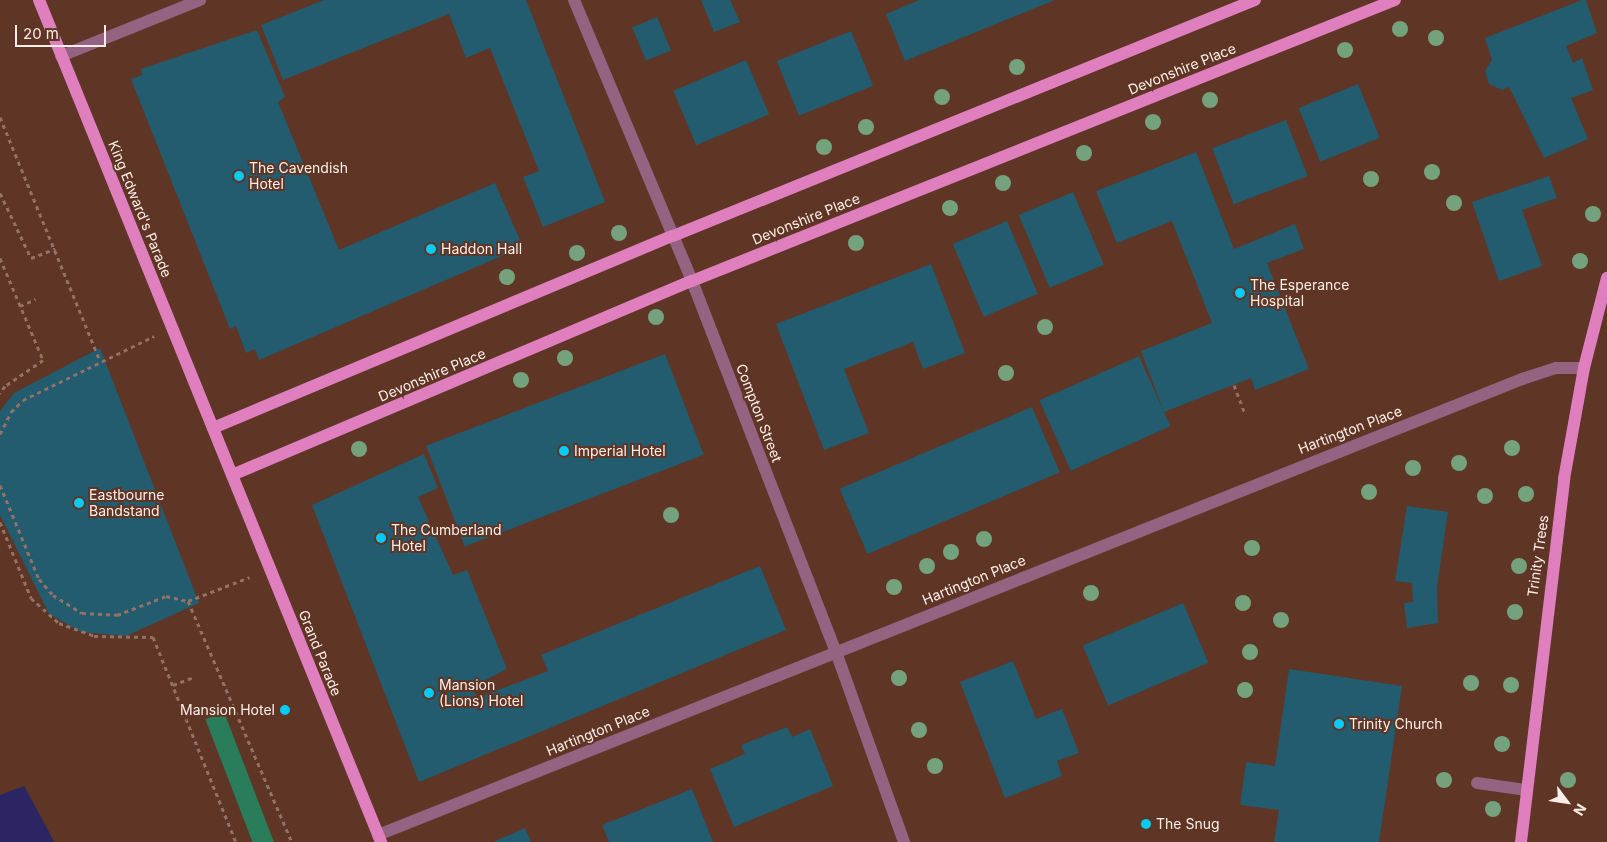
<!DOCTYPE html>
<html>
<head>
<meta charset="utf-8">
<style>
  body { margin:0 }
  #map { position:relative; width:1607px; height:842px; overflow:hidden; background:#5f3525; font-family:Inter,sans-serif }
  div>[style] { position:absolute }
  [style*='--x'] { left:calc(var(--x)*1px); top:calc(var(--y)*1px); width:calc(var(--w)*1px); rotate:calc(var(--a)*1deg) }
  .green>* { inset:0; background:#297d5a; transform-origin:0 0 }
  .water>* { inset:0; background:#2b2663 }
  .building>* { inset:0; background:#225c6e; transform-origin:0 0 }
  .path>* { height:3px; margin-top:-1.5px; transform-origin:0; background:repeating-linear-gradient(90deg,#937165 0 4px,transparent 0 8px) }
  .minor>* { height:12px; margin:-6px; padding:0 6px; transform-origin:6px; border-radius:6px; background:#936381 }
  .major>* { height:12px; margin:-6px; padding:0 6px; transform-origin:6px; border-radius:6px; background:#df7fbe }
  .trees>* { width:16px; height:16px; margin:-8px; border-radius:50%; background:#74a27d }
  .dots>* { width:14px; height:14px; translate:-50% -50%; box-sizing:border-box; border:2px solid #5f3525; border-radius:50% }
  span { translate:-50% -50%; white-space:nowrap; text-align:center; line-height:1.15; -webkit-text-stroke:4px #5f3525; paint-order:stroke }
  .street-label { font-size:14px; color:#ffeee8 }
  .poi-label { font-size:14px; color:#ffeee8 }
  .left { translate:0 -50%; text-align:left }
  .right { translate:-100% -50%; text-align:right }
  .north { position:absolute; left:1542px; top:777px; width:50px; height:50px; -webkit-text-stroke:4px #5f3525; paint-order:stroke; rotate:121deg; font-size:14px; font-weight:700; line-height:20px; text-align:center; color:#ffeee8 }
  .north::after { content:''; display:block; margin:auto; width:18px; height:22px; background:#ffeee8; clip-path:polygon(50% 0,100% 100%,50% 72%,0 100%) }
  .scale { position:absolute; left:15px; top:25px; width:91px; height:22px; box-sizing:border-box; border:2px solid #ffeee8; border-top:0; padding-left:6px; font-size:15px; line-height:18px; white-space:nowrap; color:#ffeee8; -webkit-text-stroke:4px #5f3525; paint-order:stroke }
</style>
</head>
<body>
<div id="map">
  <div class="green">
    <i style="left:224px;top:712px;width:140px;height:20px;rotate:69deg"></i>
  </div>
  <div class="water">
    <i style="clip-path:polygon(24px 786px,48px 830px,54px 842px,0 842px,0 795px)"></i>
  </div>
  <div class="building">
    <i style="clip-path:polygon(324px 0,526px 0,605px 202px,543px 227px,523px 177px,539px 171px,490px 48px,466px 58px,449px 14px,283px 80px,261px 25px)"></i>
    <i style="clip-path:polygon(701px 0,730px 0,740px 22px,714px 32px)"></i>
    <i style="clip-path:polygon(919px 0,1055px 0,905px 61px,886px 14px)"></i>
    <i style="clip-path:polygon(1582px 0,1586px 0,1597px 33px,1566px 46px,1573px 63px,1582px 58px,1593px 90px,1571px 98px,1588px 139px,1544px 158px,1509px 87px,1502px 90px,1489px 84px,1485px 71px,1492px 60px,1485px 38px)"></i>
    <i style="left:657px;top:17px;width:36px;height:27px;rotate:67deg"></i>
    <i style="clip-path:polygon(257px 30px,285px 97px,278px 102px,339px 250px,495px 183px,523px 247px,259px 360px,255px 349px,246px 353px,236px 326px,230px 329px,131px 79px,142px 75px,141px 69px)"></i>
    <i style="left:851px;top:31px;width:59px;height:80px;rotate:68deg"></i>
    <i style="left:746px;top:60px;width:59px;height:79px;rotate:67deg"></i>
    <i style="left:1358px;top:84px;width:58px;height:64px;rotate:68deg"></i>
    <i style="left:1286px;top:120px;width:60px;height:79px;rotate:69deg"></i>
    <i style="clip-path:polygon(1196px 152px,1234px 249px,1295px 224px,1304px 249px,1267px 263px,1309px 369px,1255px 390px,1251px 378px,1164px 412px,1141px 351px,1212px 323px,1172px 221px,1117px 243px,1096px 191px)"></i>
    <i style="clip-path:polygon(1549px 176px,1557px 198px,1522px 210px,1542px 266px,1499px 281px,1472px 202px)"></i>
    <i style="left:1073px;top:192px;width:79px;height:59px;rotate:67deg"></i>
    <i style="left:1007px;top:221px;width:79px;height:59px;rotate:67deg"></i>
    <i style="clip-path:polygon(931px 264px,965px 353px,923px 369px,913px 342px,844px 369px,869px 433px,824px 450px,776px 324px)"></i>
    <i style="clip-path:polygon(100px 348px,199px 603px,126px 636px,81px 632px,49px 614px,0 515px,0 411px,14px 393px)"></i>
    <i style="left:665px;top:354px;width:108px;height:256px;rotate:69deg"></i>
    <i style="left:1139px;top:356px;width:77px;height:109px;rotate:66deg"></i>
    <i style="left:1032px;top:407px;width:71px;height:209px;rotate:67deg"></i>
    <i style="clip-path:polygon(424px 454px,438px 488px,418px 497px,453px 575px,467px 570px,507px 669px,472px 687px,477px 698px,548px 671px,541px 655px,760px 566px,786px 630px,419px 782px,312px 505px)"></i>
    <i style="clip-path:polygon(1407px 506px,1448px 512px,1437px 587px,1438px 623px,1407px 628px,1404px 603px,1413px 602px,1412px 583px,1395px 581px)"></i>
    <i style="left:1183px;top:603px;width:65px;height:109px;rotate:67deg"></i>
    <i style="clip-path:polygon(1013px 661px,1036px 719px,1062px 709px,1079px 753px,1057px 761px,1062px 776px,1005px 798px,960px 682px)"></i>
    <i style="clip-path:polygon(1289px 669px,1402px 686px,1379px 842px,1274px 842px,1279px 810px,1240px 805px,1246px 762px,1275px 766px)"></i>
    <i style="clip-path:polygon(787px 727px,792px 737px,810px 729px,833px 786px,734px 827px,710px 769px,745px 754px,741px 745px)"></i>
    <i style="clip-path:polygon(692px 789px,713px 842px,609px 842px,602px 825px)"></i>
    <i style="clip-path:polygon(525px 828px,531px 842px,493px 842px)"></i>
  </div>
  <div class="path">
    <i style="--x:0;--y:117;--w:264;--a:67.7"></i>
    <i style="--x:0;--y:193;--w:72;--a:64.5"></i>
    <i style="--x:31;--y:258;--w:26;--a:-21"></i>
    <i style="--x:0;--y:258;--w:111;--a:67.1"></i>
    <i style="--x:43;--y:360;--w:46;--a:145.6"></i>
    <i style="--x:5;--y:386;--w:9;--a:126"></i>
    <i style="--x:20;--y:306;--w:17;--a:-24"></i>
    <i style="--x:1234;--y:385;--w:30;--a:69"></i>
    <i style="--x:0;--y:434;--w:25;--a:-63"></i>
    <i style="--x:11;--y:412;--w:17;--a:-45"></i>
    <i style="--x:23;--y:400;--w:146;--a:-26"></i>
    <i style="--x:0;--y:485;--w:102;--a:67.5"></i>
    <i style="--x:39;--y:579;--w:21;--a:49"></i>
    <i style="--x:53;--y:595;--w:34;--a:32"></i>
    <i style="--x:82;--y:613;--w:35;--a:3"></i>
    <i style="--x:117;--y:615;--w:53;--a:-21.2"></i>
    <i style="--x:166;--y:596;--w:23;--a:13"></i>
    <i style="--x:188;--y:601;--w:66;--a:-21.2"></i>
    <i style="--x:0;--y:522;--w:82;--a:67.8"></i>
    <i style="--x:31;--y:598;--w:38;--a:42"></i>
    <i style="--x:59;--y:623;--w:37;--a:20"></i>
    <i style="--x:94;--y:636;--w:59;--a:1"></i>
    <i style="--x:153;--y:637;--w:221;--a:68"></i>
    <i style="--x:188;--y:601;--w:262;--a:66.7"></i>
    <i style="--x:173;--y:685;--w:22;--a:-21"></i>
  </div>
  <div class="minor">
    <i style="--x:574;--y:0;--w:305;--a:67.2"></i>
    <i style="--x:692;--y:281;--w:398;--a:68.8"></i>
    <i style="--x:836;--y:652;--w:202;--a:70.3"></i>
    <i style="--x:61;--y:56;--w:150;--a:-21.9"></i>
    <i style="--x:1477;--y:783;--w:49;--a:8.1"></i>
    <i style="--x:378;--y:835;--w:1232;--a:-21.73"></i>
    <i style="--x:1522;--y:379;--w:36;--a:-18"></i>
    <i style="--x:1556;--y:368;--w:28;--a:0"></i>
  </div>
  <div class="major">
    <i style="--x:39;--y:0;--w:909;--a:67.89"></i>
    <i style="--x:213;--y:428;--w:498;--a:-22.7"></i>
    <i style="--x:673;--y:236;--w:628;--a:-22.07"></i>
    <i style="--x:232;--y:475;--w:499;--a:-22.9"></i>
    <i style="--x:692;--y:281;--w:757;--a:-21.79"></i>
    <i style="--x:1521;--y:842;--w:366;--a:-83.2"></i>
    <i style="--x:1564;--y:479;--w:113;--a:-79.8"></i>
    <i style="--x:1584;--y:368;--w:93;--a:-75.7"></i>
  </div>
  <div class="trees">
    <i style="left:1400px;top:29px"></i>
    <i style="left:1436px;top:38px"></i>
    <i style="left:1345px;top:50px"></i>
    <i style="left:1017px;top:67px"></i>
    <i style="left:942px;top:97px"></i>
    <i style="left:1210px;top:100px"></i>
    <i style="left:1153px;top:122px"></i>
    <i style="left:866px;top:127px"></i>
    <i style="left:824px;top:147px"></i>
    <i style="left:1084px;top:153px"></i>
    <i style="left:1432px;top:172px"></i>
    <i style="left:1371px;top:179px"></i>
    <i style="left:1003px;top:183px"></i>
    <i style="left:1454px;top:203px"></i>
    <i style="left:950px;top:208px"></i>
    <i style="left:1593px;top:214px"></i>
    <i style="left:619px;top:233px"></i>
    <i style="left:856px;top:243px"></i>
    <i style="left:577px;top:253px"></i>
    <i style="left:1580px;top:261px"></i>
    <i style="left:507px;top:277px"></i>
    <i style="left:656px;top:317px"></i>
    <i style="left:1045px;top:327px"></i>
    <i style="left:565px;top:358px"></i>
    <i style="left:1006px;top:373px"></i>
    <i style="left:521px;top:380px"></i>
    <i style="left:1512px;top:448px"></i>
    <i style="left:359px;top:449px"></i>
    <i style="left:1459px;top:463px"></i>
    <i style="left:1413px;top:468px"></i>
    <i style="left:1369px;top:492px"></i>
    <i style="left:1526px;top:494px"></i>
    <i style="left:1485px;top:496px"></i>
    <i style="left:671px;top:515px"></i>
    <i style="left:984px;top:539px"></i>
    <i style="left:1252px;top:548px"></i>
    <i style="left:951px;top:552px"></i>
    <i style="left:927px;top:566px"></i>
    <i style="left:1519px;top:566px"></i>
    <i style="left:894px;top:587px"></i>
    <i style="left:1091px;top:593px"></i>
    <i style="left:1243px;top:603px"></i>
    <i style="left:1515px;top:612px"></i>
    <i style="left:1281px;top:620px"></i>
    <i style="left:1250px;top:652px"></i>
    <i style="left:899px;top:678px"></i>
    <i style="left:1471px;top:683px"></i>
    <i style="left:1511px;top:685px"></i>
    <i style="left:1245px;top:690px"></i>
    <i style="left:919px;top:730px"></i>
    <i style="left:1502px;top:744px"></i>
    <i style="left:935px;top:766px"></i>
    <i style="left:1444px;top:780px"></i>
    <i style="left:1568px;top:780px"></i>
    <i style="left:1493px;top:809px"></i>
  </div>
  <div class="dots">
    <i style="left:239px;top:176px;background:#00cbf9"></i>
    <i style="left:431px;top:249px;background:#00cbf9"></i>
    <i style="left:1240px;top:293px;background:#00cbf9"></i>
    <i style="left:564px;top:451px;background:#00cbf9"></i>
    <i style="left:79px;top:503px;background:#00cbf9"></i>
    <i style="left:381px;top:538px;background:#00cbf9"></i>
    <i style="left:429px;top:693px;background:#00cbf9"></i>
    <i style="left:285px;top:710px;background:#00cbf9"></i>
    <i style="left:1339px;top:724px;background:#00cbf9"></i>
    <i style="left:1146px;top:824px;background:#00cbf9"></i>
  </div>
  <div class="street-label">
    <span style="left:1182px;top:69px;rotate:-22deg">Devonshire Place</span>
    <span style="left:140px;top:209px;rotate:68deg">King Edward's Parade</span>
    <span style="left:806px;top:219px;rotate:-22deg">Devonshire Place</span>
    <span style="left:432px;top:375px;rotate:-23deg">Devonshire Place</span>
    <span style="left:759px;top:413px;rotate:69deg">Compton Street</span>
    <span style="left:1350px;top:430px;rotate:-21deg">Hartington Place</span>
    <span style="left:1538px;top:556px;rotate:-82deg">Trinity Trees</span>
    <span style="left:974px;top:580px;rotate:-22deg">Hartington Place</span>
    <span style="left:320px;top:653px;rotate:68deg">Grand Parade</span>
    <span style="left:598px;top:731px;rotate:-22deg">Hartington Place</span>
  </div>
  <div class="poi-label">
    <span class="left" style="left:249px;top:176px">The Cavendish<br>Hotel</span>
    <span class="left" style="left:441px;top:249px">Haddon Hall</span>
    <span class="left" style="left:1250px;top:293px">The Esperance<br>Hospital</span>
    <span class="left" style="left:574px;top:451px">Imperial Hotel</span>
    <span class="left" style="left:89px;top:503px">Eastbourne<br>Bandstand</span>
    <span class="left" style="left:391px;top:538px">The Cumberland<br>Hotel</span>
    <span class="left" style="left:439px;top:693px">Mansion<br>(Lions) Hotel</span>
    <span class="right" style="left:275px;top:710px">Mansion Hotel</span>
    <span class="left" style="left:1349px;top:724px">Trinity Church</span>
    <span class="left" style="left:1156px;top:824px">The Snug</span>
  </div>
  <div class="north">N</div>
  <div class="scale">20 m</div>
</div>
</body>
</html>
